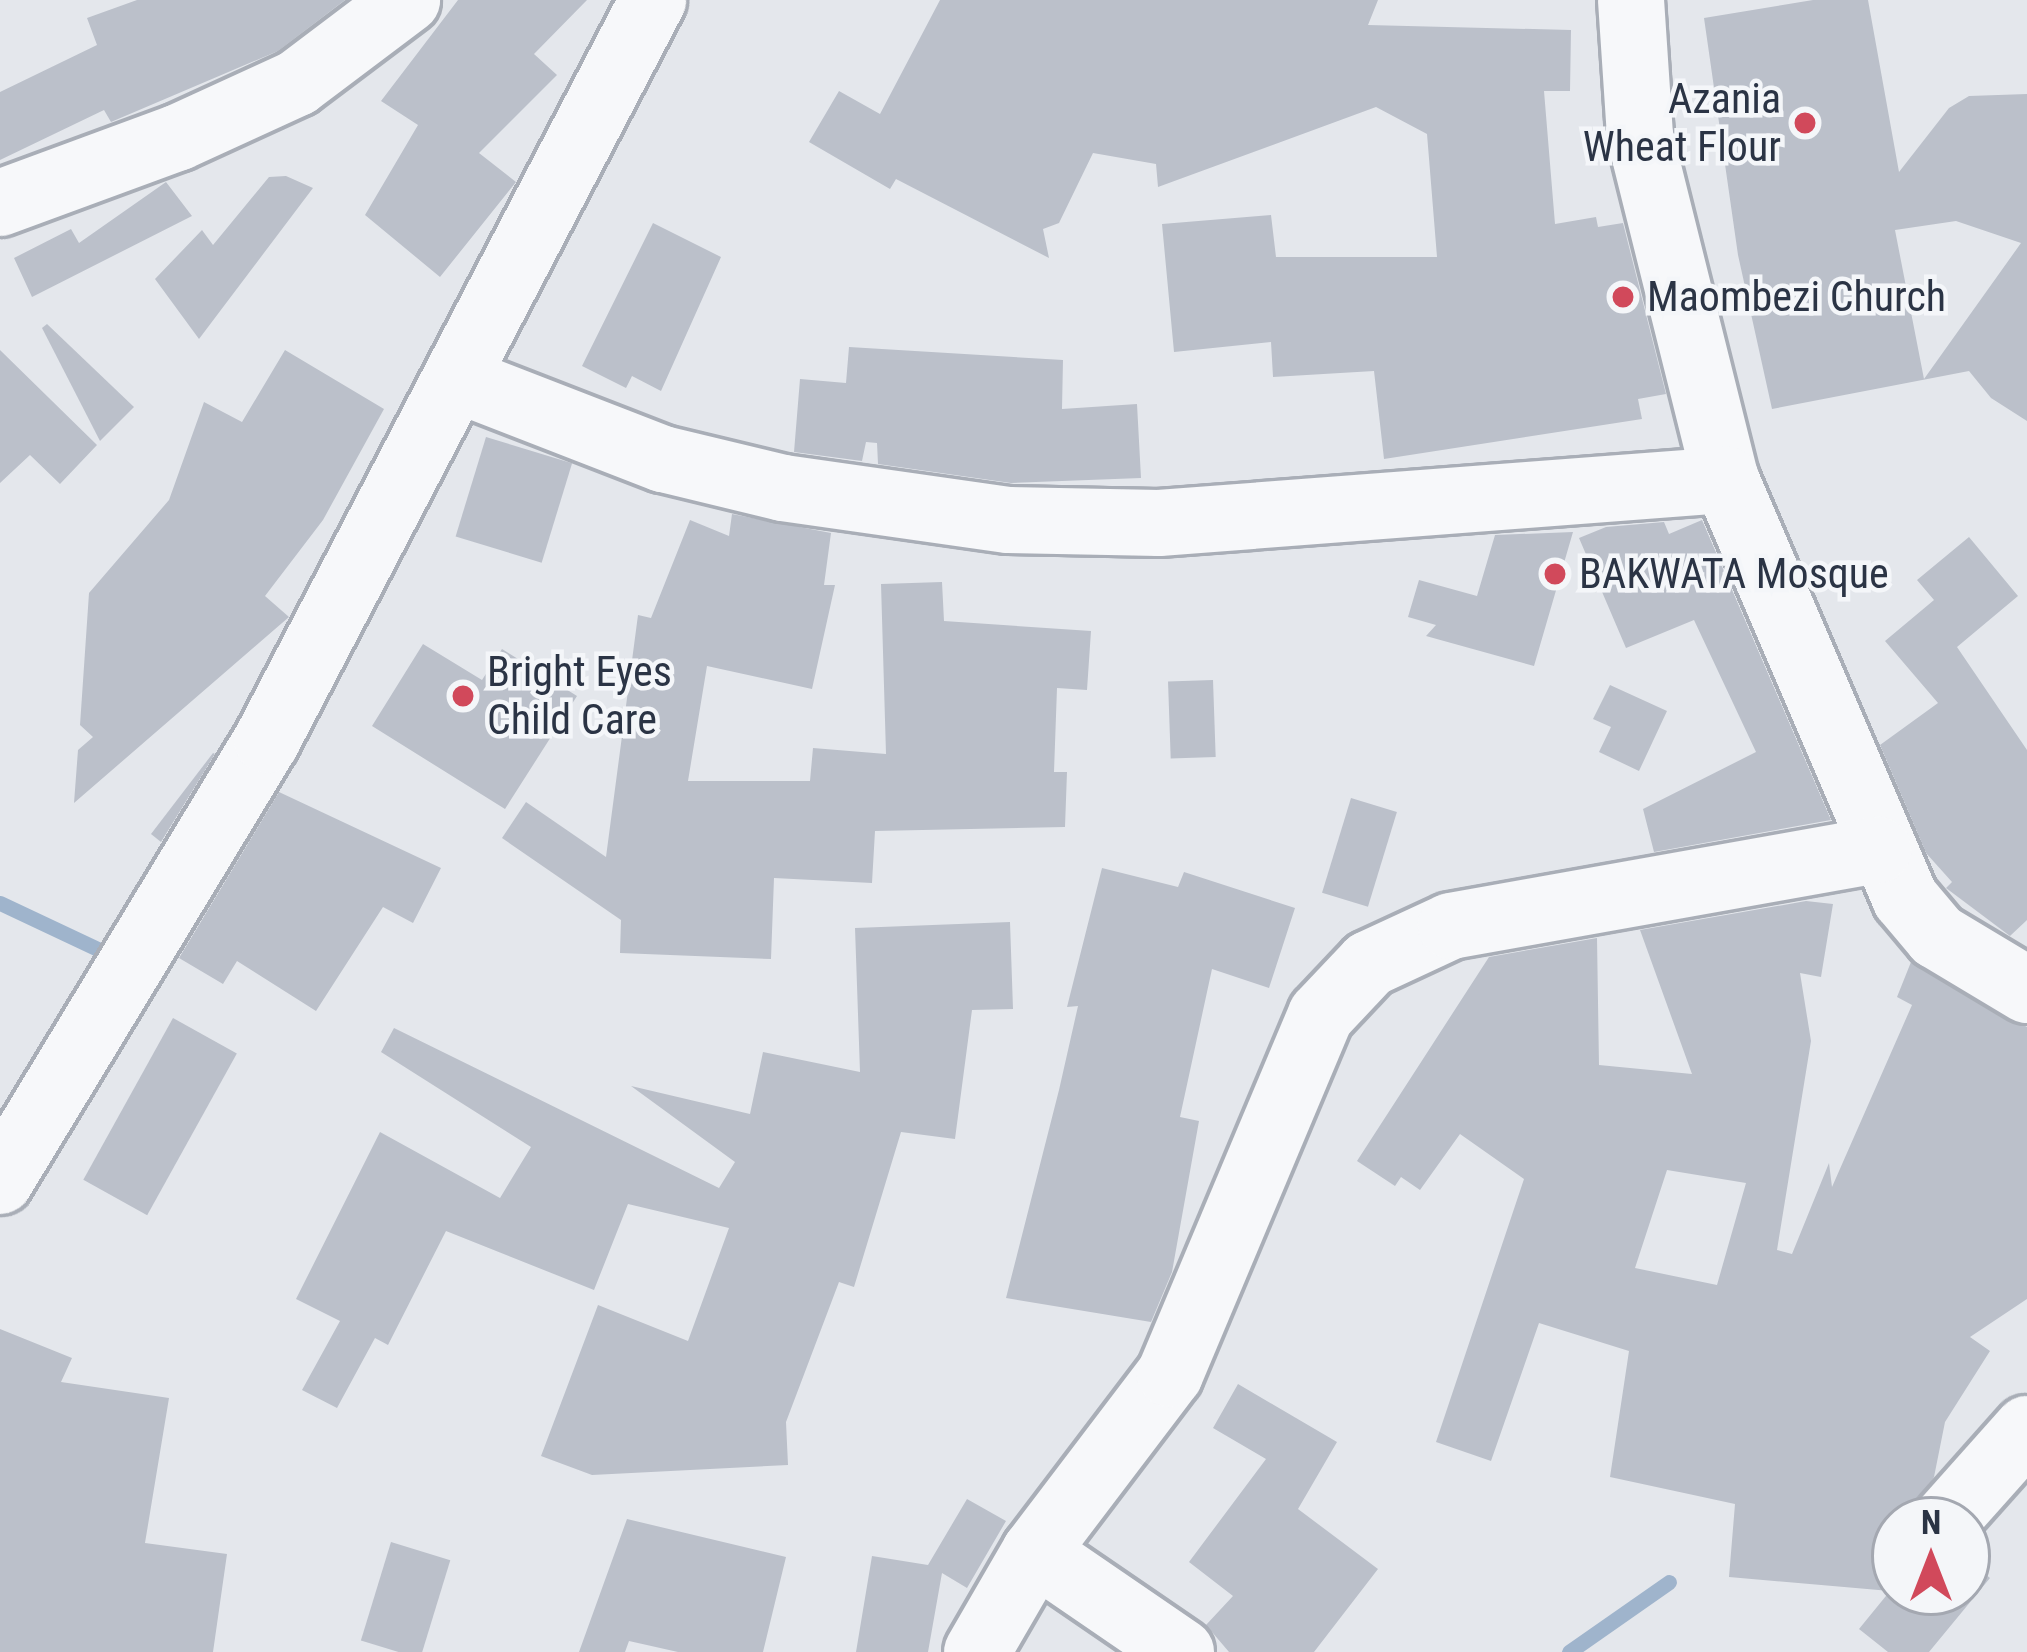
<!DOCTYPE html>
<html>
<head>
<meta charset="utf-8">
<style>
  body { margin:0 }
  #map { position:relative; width:2027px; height:1652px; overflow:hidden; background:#e4e7ec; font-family:"Roboto Condensed",sans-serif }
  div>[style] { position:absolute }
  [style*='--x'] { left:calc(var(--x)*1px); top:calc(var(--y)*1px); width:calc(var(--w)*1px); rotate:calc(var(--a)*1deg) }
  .stream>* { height:15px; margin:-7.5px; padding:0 7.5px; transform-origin:7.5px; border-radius:7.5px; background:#9fb4cc }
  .building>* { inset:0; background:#bbc0ca; transform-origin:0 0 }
  .roads { filter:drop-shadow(3px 0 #a9aeb7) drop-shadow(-3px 0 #a9aeb7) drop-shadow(0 3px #a9aeb7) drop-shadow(0 -3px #a9aeb7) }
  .minor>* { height:66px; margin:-33px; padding:0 33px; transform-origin:33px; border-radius:33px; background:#f7f8fa }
  .dots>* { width:33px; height:33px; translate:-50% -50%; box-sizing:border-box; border:6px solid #f4f6f9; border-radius:50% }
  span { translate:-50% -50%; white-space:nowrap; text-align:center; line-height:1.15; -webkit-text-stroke:9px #f4f6f9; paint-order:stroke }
  .poi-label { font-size:42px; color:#2b3445 }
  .right { translate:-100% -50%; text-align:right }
  .left { translate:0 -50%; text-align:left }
  .north { position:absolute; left:1871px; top:1496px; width:120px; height:120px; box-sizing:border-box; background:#f4f6f9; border:3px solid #a4a8b1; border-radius:50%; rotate:0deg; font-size:33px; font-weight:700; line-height:48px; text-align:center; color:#2b3445 }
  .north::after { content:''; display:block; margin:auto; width:42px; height:54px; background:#d1495b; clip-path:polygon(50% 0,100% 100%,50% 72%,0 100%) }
</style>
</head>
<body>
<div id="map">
  <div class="stream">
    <i style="--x:0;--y:903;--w:129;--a:25.2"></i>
    <i style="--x:1569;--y:1652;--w:122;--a:-35"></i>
  </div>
  <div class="building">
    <i style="clip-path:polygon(137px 0,345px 0,278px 51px,111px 122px,104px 110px,0 160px,0 92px,97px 45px,87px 18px)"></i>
    <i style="clip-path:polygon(458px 0,587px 0,534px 54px,557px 75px,479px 153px,516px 182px,440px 277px,365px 215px,418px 125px,381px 101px)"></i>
    <i style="clip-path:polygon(940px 0,1378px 0,1368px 25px,1571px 30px,1570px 91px,1544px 91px,1555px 224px,1596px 217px,1598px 227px,1623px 223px,1666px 394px,1638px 399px,1642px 419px,1384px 459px,1374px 371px,1273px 377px,1271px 342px,1174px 352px,1162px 224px,1271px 215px,1276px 257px,1437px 257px,1427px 134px,1376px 107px,1158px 187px,1156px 164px,1093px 153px,1059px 223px,1043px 229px,1049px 258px,896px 179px,890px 189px,809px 142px,839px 91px,880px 114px)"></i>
    <i style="clip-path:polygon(evenodd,1813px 0,1868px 0,1899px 172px,1949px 108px,1969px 96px,2027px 94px,2027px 421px,1991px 398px,1969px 371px,1772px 409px,1738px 255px,1704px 18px,1813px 0,1956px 221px,2021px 243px,1924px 379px,1895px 230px,1956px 221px)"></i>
    <i style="clip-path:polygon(286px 176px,313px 188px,199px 339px,155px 279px,202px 230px,213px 245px,269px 177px)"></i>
    <i style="clip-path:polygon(166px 182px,192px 216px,32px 297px,14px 258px,71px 229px,79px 243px)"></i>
    <i style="clip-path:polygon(653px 223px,721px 257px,661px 391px,632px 376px,626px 388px,582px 366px)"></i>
    <i style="clip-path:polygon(47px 324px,134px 407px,100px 441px,42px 328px)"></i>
    <i style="clip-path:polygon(849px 347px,1063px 360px,1062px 409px,1137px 404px,1141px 478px,1011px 483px,878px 464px,877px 443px,866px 442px,862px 461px,794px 452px,800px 379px,846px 383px)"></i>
    <i style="clip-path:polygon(0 350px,97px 445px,60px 484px,30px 455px,0 483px)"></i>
    <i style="clip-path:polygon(285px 350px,384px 409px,323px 520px,265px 596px,289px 617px,74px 803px,78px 750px,93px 737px,80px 725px,89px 593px,169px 500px,204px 402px,242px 422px)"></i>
    <i style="left:486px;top:437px;width:90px;height:104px;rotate:17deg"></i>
    <i style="clip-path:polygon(732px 514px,831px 533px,824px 585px,835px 585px,812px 689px,707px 666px,688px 781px,810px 781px,813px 748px,886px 754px,881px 584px,942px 582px,944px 621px,1091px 631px,1087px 690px,1057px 688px,1054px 772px,1067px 772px,1065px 827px,875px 831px,872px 883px,774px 878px,771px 959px,620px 953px,621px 920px,502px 838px,526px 802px,606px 857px,638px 615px,651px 618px,690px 520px,729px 536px)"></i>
    <i style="clip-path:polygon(1702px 520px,1831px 820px,1654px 852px,1643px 809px,1756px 752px,1694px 620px,1626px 648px,1579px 538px,1606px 527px,1664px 522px,1669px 534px)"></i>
    <i style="clip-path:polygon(1573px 532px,1534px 666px,1426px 636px,1436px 625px,1408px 617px,1419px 580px,1477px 596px,1495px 535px)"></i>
    <i style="clip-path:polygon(1969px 537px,2018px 596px,1957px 647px,2027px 750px,2027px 920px,2010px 936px,1946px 888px,1952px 882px,1926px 853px,1880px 745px,1938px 703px,1885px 641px,1934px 600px,1917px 580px)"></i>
    <i style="clip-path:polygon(423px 644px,482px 680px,502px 649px,577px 696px,505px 809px,372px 726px)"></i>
    <i style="left:1213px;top:680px;width:77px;height:45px;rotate:88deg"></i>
    <i style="clip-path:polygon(1610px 685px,1667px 711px,1639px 771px,1599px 752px,1611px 727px,1593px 719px)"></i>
    <i style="clip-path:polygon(213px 753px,215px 754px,161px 842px,151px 834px)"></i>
    <i style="clip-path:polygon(279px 792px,441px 868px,413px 923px,383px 907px,316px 1011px,237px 961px,223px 984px,179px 958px)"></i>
    <i style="left:1351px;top:798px;width:48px;height:99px;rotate:17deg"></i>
    <i style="clip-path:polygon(1102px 868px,1178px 887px,1184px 872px,1295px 908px,1269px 988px,1212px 969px,1180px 1117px,1199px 1121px,1172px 1272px,1151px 1322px,1006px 1298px,1059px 1090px,1078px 1006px,1067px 1007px)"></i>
    <i style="clip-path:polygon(evenodd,1806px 901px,1833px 904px,1821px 977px,1800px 973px,1811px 1041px,1777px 1250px,1792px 1254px,1829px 1163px,1832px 1187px,1912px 1005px,1897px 997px,1911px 962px,2027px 1027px,2027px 1299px,1970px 1337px,1990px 1351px,1945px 1422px,1934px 1477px,1910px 1520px,1895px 1520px,1895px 1592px,1967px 1592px,1967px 1559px,1990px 1578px,1929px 1652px,1888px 1652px,1859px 1629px,1890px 1591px,1729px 1577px,1735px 1504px,1610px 1477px,1629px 1351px,1539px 1323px,1491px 1461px,1436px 1442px,1524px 1179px,1460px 1134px,1420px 1190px,1401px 1177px,1395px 1186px,1357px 1161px,1489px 957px,1597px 938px,1599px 1065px,1692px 1074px,1640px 930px,1806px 901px,1667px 1170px,1746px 1183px,1717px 1285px,1635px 1268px,1667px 1170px)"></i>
    <i style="clip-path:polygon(1010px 922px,1013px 1009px,972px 1010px,955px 1139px,901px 1132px,854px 1287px,839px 1282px,786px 1422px,788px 1465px,592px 1475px,541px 1456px,598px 1305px,688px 1341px,729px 1228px,628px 1204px,594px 1290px,446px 1231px,388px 1345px,375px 1338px,337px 1408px,302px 1390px,340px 1321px,296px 1299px,380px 1132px,500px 1198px,531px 1147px,381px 1052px,394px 1028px,719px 1188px,735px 1162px,631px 1086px,750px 1114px,763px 1052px,860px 1072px,855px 928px)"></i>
    <i style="left:173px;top:1018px;width:73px;height:185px;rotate:29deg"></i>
    <i style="clip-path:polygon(0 1329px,72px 1358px,61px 1382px,169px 1398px,145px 1543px,227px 1554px,213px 1652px,0 1652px)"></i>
    <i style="clip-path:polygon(1238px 1384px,1337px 1442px,1298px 1509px,1378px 1569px,1314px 1652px,1229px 1652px,1206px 1625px,1233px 1596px,1189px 1562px,1266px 1459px,1213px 1428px)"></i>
    <i style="clip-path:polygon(967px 1499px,1006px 1521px,967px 1588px,942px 1573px,928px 1652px,856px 1652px,872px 1556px,928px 1565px)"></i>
    <i style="clip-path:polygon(627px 1519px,786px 1557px,763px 1652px,678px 1652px,629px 1641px,625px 1652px,579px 1652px)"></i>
    <i style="left:391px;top:1542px;width:62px;height:103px;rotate:17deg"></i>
  </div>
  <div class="roads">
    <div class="minor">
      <i style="--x:1631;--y:0;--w:136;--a:86.2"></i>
      <i style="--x:1640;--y:136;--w:355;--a:76"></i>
      <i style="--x:1726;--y:480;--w:455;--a:66.8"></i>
      <i style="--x:1905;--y:898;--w:50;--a:49.9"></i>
      <i style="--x:1937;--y:936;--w:105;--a:31"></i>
      <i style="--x:0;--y:203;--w:189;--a:-20.2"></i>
      <i style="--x:177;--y:138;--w:132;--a:-24.6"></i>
      <i style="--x:297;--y:83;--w:138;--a:-37"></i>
      <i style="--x:459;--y:380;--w:219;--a:21.2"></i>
      <i style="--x:663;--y:459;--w:123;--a:13.6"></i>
      <i style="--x:783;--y:488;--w:227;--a:8.1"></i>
      <i style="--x:1008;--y:520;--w:151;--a:1.1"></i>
      <i style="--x:1159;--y:523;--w:569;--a:-4.34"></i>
      <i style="--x:0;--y:1181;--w:516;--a:-58.81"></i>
      <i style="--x:267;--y:740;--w:835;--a:-62.45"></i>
      <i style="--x:1946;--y:1520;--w:122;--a:-48.3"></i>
      <i style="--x:1035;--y:1552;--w:177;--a:34.4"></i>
      <i style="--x:977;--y:1652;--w:116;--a:-59.9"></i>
      <i style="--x:1035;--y:1552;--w:223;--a:-52.8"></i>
      <i style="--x:1170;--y:1374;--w:389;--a:-67.2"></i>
      <i style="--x:1321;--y:1015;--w:70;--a:-46.7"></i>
      <i style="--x:1369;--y:964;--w:90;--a:-24.9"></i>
      <i style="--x:1451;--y:926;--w:434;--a:-10.1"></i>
    </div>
  </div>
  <div class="dots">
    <i style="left:1805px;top:123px;background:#d1495b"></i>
    <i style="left:1623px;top:297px;background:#d1495b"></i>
    <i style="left:1555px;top:574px;background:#d1495b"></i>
    <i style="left:463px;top:696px;background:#d1495b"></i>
  </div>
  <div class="poi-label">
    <span class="right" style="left:1781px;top:123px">Azania<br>Wheat Flour</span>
    <span class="left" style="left:1647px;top:297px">Maombezi Church</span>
    <span class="left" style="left:1579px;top:574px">BAKWATA Mosque</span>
    <span class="left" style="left:487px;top:696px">Bright Eyes<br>Child Care</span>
  </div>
  <div class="north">N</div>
</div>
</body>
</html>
